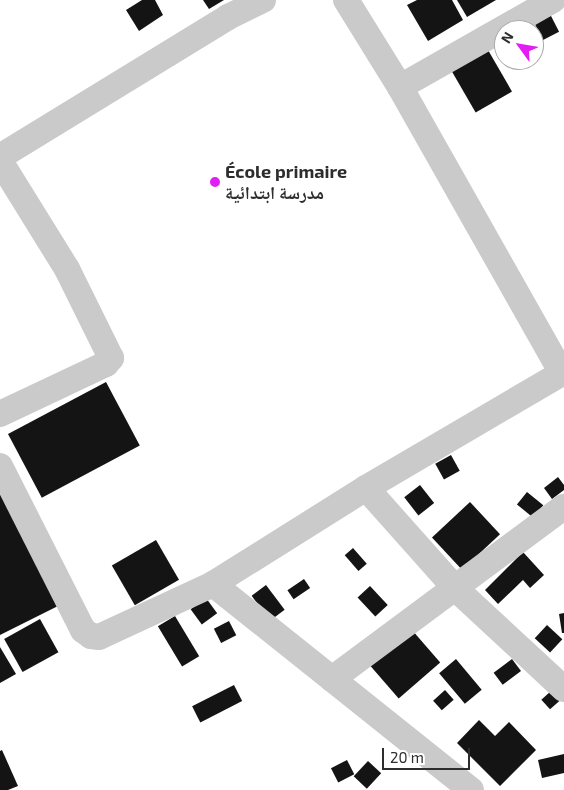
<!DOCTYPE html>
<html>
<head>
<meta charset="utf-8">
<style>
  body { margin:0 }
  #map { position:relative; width:564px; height:790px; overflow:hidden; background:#fff; font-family:"Exo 2","Noto Naskh Arabic",sans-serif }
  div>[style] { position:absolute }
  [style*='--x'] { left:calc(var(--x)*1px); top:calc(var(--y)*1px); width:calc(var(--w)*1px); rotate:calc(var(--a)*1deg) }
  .building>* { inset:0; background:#141414; transform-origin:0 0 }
  .minor>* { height:26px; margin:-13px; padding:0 13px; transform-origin:13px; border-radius:13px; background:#cacaca }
  .dots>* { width:14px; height:14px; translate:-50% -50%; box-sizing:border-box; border:2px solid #fff; border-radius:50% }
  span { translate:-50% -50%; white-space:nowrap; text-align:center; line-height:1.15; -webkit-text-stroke:5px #fff; paint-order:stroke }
  .poi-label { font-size:18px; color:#2d2d2d; font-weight:700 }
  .left { translate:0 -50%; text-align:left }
  .north { position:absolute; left:494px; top:20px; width:50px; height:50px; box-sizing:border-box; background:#fff; border:1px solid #ababab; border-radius:50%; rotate:302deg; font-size:14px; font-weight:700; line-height:20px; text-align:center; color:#2d2d2d }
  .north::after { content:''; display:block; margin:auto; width:18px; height:22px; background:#e11ff5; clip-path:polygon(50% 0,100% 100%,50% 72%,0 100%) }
  .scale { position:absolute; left:382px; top:748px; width:88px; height:22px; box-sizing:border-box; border:2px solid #2d2d2d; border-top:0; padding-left:6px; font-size:15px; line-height:18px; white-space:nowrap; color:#2d2d2d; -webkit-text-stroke:4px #fff; paint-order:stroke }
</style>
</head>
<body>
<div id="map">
  <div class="building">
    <i style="clip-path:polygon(142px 0,155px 0,163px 15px,139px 31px,126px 10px)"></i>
    <i style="clip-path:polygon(203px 0,224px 0,209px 9px)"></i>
    <i style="clip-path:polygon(417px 0,452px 0,463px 20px,428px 41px,407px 5px)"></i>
    <i style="clip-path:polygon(457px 0,496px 0,467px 17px)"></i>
    <i style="left:550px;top:14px;width:20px;height:18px;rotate:63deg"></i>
    <i style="left:488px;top:50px;width:48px;height:42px;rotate:60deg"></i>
    <i style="left:106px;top:382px;width:72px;height:111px;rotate:62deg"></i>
    <i style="left:451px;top:455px;width:18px;height:18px;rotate:61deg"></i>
    <i style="clip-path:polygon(558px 477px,564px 485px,564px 490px,552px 499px,544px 488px)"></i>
    <i style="left:420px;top:485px;width:23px;height:20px;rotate:52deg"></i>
    <i style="clip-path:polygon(0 486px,64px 603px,0 635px)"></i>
    <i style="left:527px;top:492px;width:21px;height:16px;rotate:39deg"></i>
    <i style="left:470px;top:502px;width:44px;height:52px;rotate:47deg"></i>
    <i style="left:156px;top:540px;width:46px;height:51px;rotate:60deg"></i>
    <i style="left:353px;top:548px;width:21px;height:11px;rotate:49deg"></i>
    <i style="clip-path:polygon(523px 552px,544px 575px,530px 588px,523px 580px,498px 604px,485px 590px)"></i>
    <i style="left:304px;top:579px;width:11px;height:20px;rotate:56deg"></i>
    <i style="left:266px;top:585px;width:31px;height:18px;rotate:53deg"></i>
    <i style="left:370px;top:586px;width:26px;height:17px;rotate:47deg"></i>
    <i style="left:206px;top:598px;width:19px;height:19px;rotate:54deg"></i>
    <i style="clip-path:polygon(564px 613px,564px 633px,562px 633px,559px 614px)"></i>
    <i style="left:175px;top:616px;width:47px;height:20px;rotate:59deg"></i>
    <i style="left:40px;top:619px;width:38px;height:41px;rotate:61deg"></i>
    <i style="left:229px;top:621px;width:16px;height:17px;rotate:63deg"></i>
    <i style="left:547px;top:625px;width:21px;height:18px;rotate:43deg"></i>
    <i style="left:412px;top:630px;width:43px;height:55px;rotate:49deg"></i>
    <i style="clip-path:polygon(0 647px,16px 674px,0 683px)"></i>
    <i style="left:456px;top:659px;width:40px;height:22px;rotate:50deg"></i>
    <i style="left:512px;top:659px;width:15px;height:23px;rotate:53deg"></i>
    <i style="left:234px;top:685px;width:18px;height:47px;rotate:63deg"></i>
    <i style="left:445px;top:690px;width:13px;height:16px;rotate:48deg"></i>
    <i style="left:551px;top:691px;width:13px;height:13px;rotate:48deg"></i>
    <i style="clip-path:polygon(479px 720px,495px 736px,509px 722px,536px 750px,500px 786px,457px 743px)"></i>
    <i style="clip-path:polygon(2px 750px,18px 786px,8px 790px,0 790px,0 751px)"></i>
    <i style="clip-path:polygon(564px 754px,564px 773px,542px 778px,538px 760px)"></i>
    <i style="left:347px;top:760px;width:16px;height:18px;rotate:63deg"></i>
    <i style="left:368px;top:761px;width:18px;height:21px;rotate:43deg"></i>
  </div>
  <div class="minor">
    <i style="--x:346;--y:0;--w:102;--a:58.2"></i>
    <i style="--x:400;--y:87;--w:329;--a:60.5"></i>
    <i style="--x:562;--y:373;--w:2;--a:-27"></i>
    <i style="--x:400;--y:87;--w:176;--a:-29.6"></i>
    <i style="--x:0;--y:414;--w:117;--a:-25.3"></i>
    <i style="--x:106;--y:364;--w:8;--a:-50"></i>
    <i style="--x:111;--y:358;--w:99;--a:-116.3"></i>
    <i style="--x:67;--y:269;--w:127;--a:-121.8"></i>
    <i style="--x:0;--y:161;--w:7;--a:-63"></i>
    <i style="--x:3;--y:155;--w:264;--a:-31.5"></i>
    <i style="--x:228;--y:17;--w:39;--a:-26"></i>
    <i style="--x:0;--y:466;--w:184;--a:63.2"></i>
    <i style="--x:83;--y:630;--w:10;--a:37"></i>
    <i style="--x:91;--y:636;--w:8;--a:7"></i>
    <i style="--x:99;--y:637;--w:126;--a:-24.9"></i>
    <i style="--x:213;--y:584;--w:330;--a:38.6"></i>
    <i style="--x:366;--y:488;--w:135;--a:48.3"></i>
    <i style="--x:456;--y:589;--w:147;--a:42.8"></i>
    <i style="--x:213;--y:584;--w:181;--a:-32.1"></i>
    <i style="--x:366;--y:488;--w:227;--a:-30.4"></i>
    <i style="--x:332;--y:679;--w:289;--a:-36.6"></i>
  </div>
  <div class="dots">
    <i style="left:215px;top:182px;background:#e11ff5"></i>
  </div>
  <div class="poi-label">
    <span class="left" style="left:225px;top:182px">École primaire<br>مدرسة ابتدائية</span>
  </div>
  <div class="north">N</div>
  <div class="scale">20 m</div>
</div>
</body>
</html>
